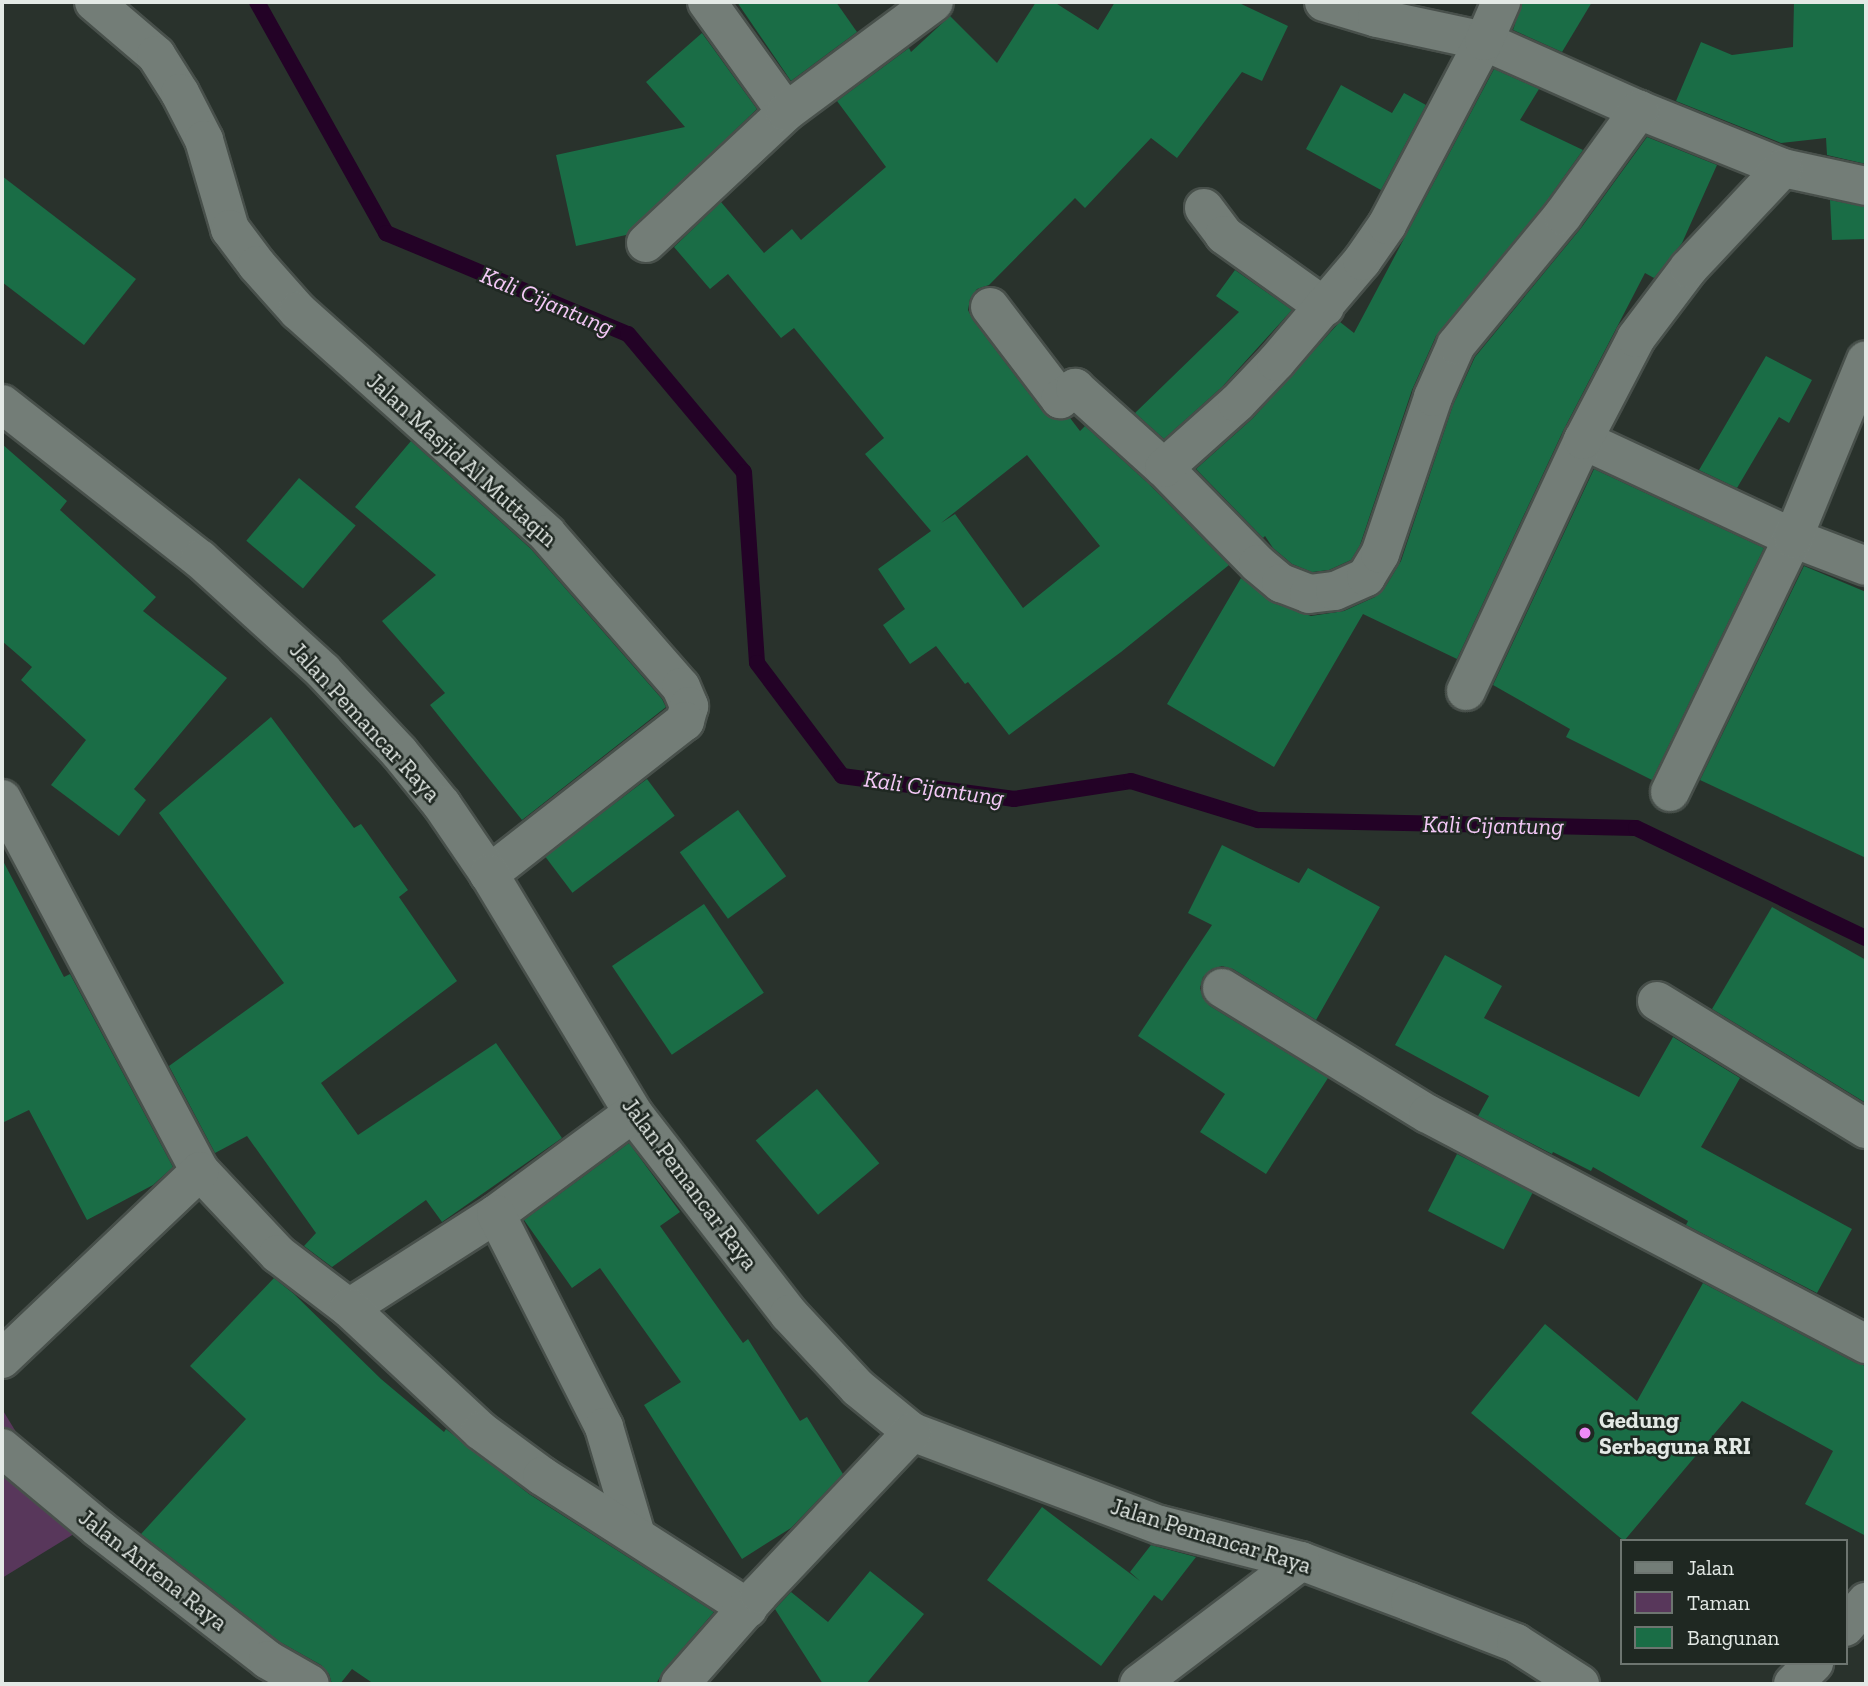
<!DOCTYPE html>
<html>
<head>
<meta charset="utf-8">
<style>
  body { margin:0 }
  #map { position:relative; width:1868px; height:1686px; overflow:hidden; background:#29322c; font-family:"Zilla Slab",serif }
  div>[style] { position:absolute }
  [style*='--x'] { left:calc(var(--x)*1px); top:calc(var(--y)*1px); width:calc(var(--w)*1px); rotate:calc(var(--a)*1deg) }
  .green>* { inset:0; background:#58375b }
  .stream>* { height:16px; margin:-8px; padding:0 8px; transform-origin:8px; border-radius:8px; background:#230226 }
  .building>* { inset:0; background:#1a6d46; transform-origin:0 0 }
  .roads { filter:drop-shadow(2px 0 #48504b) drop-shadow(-2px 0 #48504b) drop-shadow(0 2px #48504b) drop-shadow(0 -2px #48504b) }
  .minor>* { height:38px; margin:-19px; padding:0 19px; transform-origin:19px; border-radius:19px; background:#737d77 }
  .dots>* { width:19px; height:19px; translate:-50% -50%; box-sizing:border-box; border:4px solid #1f2822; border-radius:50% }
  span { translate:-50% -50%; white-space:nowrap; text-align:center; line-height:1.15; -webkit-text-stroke:5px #1f2822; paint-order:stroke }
  .street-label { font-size:23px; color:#e3e9e5 }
  .poi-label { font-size:23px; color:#e3e9e5; font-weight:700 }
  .left { translate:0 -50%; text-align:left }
  .water-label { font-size:24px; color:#f4c8f7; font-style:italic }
  .frame { position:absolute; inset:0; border:4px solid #e3e9e5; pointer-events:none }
  .legend { position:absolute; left:1620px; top:1539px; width:228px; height:126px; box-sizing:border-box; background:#1f2822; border:2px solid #6d7570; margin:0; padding:9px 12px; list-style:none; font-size:21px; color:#e3e9e5 }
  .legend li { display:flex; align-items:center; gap:14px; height:35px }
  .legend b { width:35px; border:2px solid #6d7570 }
</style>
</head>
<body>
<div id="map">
  <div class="green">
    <i style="clip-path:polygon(2px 1409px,77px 1532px,2px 1578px)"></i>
  </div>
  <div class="stream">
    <i style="--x:257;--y:2;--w:265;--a:60.8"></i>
    <i style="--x:386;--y:233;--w:262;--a:22.7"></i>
    <i style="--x:628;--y:334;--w:180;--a:50"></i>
    <i style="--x:744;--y:472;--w:191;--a:86.1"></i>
    <i style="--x:757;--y:663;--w:141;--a:53"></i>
    <i style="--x:842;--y:776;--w:174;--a:7.6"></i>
    <i style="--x:1014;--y:799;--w:118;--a:-8.7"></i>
    <i style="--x:1131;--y:781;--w:133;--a:17.1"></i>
    <i style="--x:1258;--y:820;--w:378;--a:1.2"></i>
    <i style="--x:1636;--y:828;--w:255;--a:25.6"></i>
  </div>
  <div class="building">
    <i style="clip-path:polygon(737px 2px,836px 2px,857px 32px,791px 81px)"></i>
    <i style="clip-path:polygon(evenodd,1036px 2px,1054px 2px,1098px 30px,1115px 2px,1237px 2px,1288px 26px,1262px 81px,1242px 72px,1177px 158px,1151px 138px,1085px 208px,1075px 198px,989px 285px,977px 289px,970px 299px,968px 310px,973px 320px,1043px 412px,1052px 419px,1070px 418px,1080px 431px,1085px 426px,1149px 484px,1229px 565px,1121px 652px,1009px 735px,968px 682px,965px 684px,936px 646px,910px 664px,883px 625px,905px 609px,878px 569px,931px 531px,865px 454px,884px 438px,794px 328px,781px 338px,728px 274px,710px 289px,674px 247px,721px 202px,764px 253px,792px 229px,801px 240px,886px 167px,837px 101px,909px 48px,911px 52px,950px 16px,997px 63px,1036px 2px,1027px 455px,1100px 546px,1023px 608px,955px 514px,941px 523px,1027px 455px)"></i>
    <i style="clip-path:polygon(1522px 2px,1592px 2px,1562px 52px,1513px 30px)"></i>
    <i style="clip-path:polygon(1794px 2px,1866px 2px,1866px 164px,1827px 155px,1826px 138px,1781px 143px,1676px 101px,1701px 42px,1732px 55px,1793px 47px)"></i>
    <i style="clip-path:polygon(702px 33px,757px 109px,626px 235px,576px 246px,556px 155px,685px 127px,646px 82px)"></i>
    <i style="clip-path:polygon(1494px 69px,1539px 89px,1520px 120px,1583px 150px,1546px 202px,1436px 336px,1412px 390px,1360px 545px,1351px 560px,1329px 570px,1312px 572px,1292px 564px,1273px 548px,1265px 536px,1263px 538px,1196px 469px,1253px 418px,1336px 326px,1340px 322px,1354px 333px)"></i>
    <i style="clip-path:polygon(1341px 85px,1392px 113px,1404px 93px,1426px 105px,1381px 190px,1306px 149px)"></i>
    <i style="clip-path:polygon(1647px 137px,1717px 165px,1682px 243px,1654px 278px,1645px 273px,1563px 431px,1457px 659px,1363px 614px,1274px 767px,1167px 704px,1241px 578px,1273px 603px,1311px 616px,1344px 611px,1375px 597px,1384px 589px,1401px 561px,1453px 405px,1475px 357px,1581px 228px)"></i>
    <i style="clip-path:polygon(2px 176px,136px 279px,84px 345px,2px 282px)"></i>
    <i style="clip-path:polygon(1830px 200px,1866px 207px,1866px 239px,1832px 240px)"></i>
    <i style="clip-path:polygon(1235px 270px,1292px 310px,1222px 387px,1164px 439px,1135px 413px,1239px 312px,1216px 296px)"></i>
    <i style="clip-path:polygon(1766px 356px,1812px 380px,1789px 423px,1779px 417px,1737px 488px,1699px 470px)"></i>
    <i style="clip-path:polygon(411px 441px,531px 549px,662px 699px,666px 707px,522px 820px,430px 705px,445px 693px,382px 621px,436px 575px,355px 507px)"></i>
    <i style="clip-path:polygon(2px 444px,67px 501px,60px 510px,156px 597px,143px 611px,227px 678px,134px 789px,146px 800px,119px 836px,51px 785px,86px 740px,21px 680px,32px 667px,2px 641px)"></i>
    <i style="clip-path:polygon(1594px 469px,1764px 548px,1652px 780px,1566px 737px,1570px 729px,1493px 685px)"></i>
    <i style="left:299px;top:478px;width:74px;height:82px;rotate:40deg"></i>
    <i style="clip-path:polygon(1804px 566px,1866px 592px,1866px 858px,1700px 780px)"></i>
    <i style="clip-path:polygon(271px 717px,354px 828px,361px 824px,408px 890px,399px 897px,457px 981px,321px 1083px,358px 1135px,496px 1043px,562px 1138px,442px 1222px,426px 1200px,332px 1267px,304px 1246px,316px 1233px,247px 1136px,215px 1153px,169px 1066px,284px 983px,159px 813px)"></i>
    <i style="left:647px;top:779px;width:46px;height:128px;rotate:53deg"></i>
    <i style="left:738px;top:810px;width:82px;height:72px;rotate:54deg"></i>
    <i style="clip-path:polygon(1222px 845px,1299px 883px,1308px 868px,1380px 907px,1316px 1020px,1233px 969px,1222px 966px,1212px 969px,1203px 977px,1200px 988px,1203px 998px,1210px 1006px,1328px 1078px,1266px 1174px,1200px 1132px,1225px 1094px,1138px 1036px,1212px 925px,1188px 913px)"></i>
    <i style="clip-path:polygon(2px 859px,64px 977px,70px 974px,173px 1167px,153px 1185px,87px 1220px,29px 1110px,2px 1123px)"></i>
    <i style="left:704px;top:904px;width:107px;height:111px;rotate:56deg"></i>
    <i style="clip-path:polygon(1772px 907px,1866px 960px,1866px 1103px,1712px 1009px)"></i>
    <i style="clip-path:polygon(1445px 955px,1502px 986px,1484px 1018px,1639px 1097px,1673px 1037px,1740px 1078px,1701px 1147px,1852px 1229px,1817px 1293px,1686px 1225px,1688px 1221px,1593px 1167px,1591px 1171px,1553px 1152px,1552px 1154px,1478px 1116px,1489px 1096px,1395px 1045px)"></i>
    <i style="left:817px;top:1089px;width:97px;height:80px;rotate:50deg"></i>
    <i style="clip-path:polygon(629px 1143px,680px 1212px,660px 1226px,743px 1343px,748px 1339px,800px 1421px,807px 1417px,843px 1474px,791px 1528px,742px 1559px,644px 1405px,681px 1382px,600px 1268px,572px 1288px,524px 1220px)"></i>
    <i style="left:1457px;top:1154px;width:85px;height:64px;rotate:27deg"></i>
    <i style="clip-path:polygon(274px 1278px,294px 1294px,381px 1379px,444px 1432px,446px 1429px,529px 1494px,714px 1612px,664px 1670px,656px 1684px,374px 1684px,352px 1669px,340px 1684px,332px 1684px,329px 1674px,321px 1665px,280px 1642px,141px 1534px,246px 1419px,190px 1366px)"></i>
    <i style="clip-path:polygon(1703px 1283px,1856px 1363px,1866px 1366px,1866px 1536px,1805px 1504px,1833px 1451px,1742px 1401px,1624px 1541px,1471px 1413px,1545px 1324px,1637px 1401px)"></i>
    <i style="clip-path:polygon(1042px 1507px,1140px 1581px,1130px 1572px,1151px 1545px,1196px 1557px,1162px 1601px,1154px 1595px,1101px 1666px,987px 1580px)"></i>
    <i style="clip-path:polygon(870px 1571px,924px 1614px,866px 1684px,823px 1684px,775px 1609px,791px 1592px,828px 1622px)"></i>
  </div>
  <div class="roads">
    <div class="minor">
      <i style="--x:94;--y:2;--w:82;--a:40.5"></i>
      <i style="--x:156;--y:55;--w:45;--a:57.7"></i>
      <i style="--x:180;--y:93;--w:53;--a:62.9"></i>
      <i style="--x:204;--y:140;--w:93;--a:73.7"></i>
      <i style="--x:230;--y:229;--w:45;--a:53.1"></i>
      <i style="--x:257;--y:265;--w:62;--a:48.3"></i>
      <i style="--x:298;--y:311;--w:334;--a:41.8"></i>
      <i style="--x:547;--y:534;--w:203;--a:48.8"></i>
      <i style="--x:681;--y:687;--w:21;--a:67"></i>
      <i style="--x:689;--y:706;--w:16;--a:105"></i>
      <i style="--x:685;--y:721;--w:249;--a:142"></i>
      <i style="--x:707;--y:2;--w:135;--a:54.3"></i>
      <i style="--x:1324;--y:2;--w:55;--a:16.8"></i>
      <i style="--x:1377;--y:18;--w:109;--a:12.1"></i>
      <i style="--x:1484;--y:41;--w:170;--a:24"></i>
      <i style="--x:1639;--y:110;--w:155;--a:21.9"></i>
      <i style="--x:1783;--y:168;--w:85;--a:12.2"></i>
      <i style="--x:1204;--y:208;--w:34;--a:53"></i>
      <i style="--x:1224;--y:235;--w:124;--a:35.5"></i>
      <i style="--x:646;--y:243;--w:192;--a:-43.1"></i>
      <i style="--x:786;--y:112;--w:184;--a:-36.6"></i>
      <i style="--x:990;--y:307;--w:116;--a:52.7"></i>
      <i style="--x:1060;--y:399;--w:19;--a:-36"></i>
      <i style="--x:1075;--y:388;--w:120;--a:42"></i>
      <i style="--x:1164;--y:468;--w:134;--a:45.6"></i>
      <i style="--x:1258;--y:564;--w:30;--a:40"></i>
      <i style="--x:1281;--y:583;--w:30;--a:21"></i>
      <i style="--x:1309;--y:594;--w:26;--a:-7"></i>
      <i style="--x:1335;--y:591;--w:34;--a:-24"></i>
      <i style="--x:1366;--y:577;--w:27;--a:-59"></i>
      <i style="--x:1380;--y:554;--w:166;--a:-71.3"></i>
      <i style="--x:1433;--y:397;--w:57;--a:-66.1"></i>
      <i style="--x:1456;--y:345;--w:168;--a:-50.5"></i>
      <i style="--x:1563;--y:215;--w:130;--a:-54.1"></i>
      <i style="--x:2;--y:404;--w:251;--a:38.1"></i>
      <i style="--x:200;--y:559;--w:166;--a:42.3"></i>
      <i style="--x:323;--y:671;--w:111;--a:46.8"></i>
      <i style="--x:399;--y:752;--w:68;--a:50.9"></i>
      <i style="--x:442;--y:805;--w:83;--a:55.7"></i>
      <i style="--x:489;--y:874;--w:279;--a:58.9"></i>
      <i style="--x:633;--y:1113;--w:254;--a:52.2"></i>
      <i style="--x:789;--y:1314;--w:101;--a:47"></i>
      <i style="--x:858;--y:1388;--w:70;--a:39.2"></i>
      <i style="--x:912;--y:1432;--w:265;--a:20.6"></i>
      <i style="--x:1160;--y:1525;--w:146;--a:14.3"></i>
      <i style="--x:1301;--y:1561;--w:116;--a:20.6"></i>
      <i style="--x:1410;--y:1602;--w:114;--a:21.1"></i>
      <i style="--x:1516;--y:1643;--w:76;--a:32.6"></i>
      <i style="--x:1583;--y:440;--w:232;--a:25"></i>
      <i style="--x:1793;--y:538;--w:78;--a:21"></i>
      <i style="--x:1164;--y:468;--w:98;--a:-41.7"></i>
      <i style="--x:1237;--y:403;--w:57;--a:-46.4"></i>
      <i style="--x:1276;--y:362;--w:133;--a:-49.6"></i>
      <i style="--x:1362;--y:261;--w:44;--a:-55.2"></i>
      <i style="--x:1387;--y:225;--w:208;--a:-62.2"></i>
      <i style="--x:1484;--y:41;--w:43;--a:-66.4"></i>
      <i style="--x:1466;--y:691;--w:277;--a:-65"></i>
      <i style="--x:1583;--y:440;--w:115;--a:-62.5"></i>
      <i style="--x:1636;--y:338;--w:88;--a:-52.9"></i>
      <i style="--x:1689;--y:268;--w:137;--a:-46.8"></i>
      <i style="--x:1670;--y:792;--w:282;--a:-64.2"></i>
      <i style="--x:1793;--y:538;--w:192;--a:-67.7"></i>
      <i style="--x:2;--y:799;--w:421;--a:62"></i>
      <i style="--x:200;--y:1171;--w:114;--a:46.8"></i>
      <i style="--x:278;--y:1254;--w:89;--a:37.3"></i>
      <i style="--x:349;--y:1308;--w:174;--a:-32.6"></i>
      <i style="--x:496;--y:1214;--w:170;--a:-36.4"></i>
      <i style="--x:1222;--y:988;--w:241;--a:31.5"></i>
      <i style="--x:1428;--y:1114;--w:495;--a:27.7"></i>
      <i style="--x:1657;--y:1001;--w:245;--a:31.5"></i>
      <i style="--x:496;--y:1214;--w:239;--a:63.1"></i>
      <i style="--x:604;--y:1427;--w:113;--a:73.5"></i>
      <i style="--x:349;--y:1308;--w:180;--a:43"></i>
      <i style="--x:481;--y:1431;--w:76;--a:36.4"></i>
      <i style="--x:542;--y:1476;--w:245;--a:32.7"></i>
      <i style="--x:2;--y:1359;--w:273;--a:-43.5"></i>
      <i style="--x:2;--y:1448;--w:125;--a:39.8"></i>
      <i style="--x:98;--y:1528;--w:215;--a:37.8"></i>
      <i style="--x:268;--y:1660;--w:48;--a:29.7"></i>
      <i style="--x:1845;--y:1627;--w:33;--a:-50"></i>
      <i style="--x:680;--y:1684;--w:120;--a:-48.7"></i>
      <i style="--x:759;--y:1594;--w:223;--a:-46.6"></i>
      <i style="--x:1139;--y:1684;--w:203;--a:-37.2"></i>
      <i style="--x:1793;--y:1684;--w:30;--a:-45"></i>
    </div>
  </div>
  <div class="dots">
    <i style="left:1585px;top:1433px;background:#ef8bf7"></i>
  </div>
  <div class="street-label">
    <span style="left:462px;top:460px;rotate:42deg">Jalan Masjid Al Muttaqin</span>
    <span style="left:365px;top:722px;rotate:47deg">Jalan Pemancar Raya</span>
    <span style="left:690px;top:1184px;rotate:53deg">Jalan Pemancar Raya</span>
    <span style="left:1211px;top:1536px;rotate:17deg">Jalan Pemancar Raya</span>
    <span style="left:153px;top:1570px;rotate:38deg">Jalan Antena Raya</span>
  </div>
  <div class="poi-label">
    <span class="left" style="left:1599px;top:1433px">Gedung<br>Serbaguna RRI</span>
  </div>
  <div class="water-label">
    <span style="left:547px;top:301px;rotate:23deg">Kali Cijantung</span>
    <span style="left:934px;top:788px;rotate:8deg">Kali Cijantung</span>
    <span style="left:1493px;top:825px;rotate:1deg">Kali Cijantung</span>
  </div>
  <div class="frame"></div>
  <ul class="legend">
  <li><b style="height:9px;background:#737d77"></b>Jalan</li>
  <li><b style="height:19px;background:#58375b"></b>Taman</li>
  <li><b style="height:19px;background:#1a6d46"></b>Bangunan</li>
  </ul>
</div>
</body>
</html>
